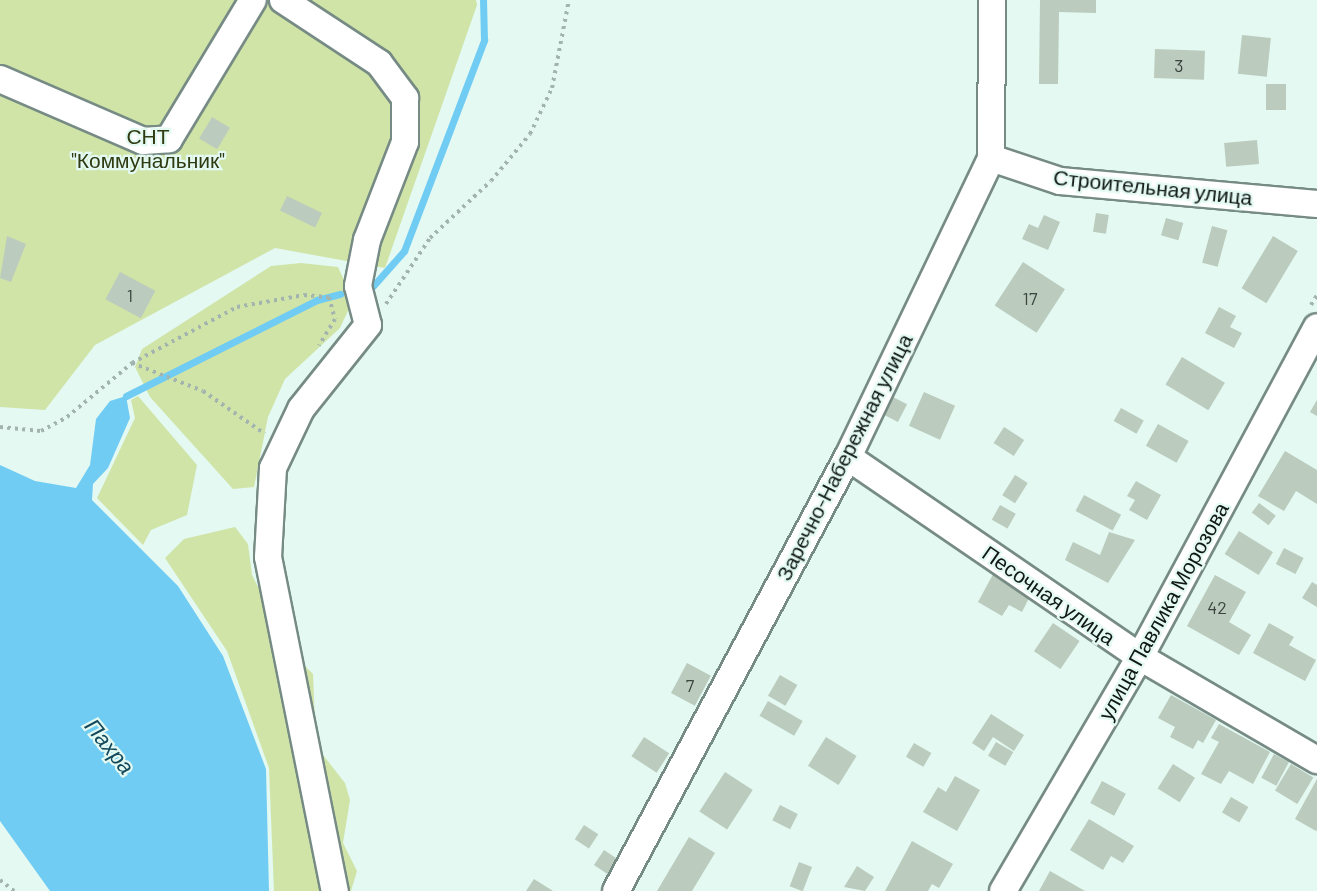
<!DOCTYPE html>
<html>
<head>
<meta charset="utf-8">
<style>
  body { margin:0 }
  #map { position:relative; width:1317px; height:891px; overflow:hidden; background:#e3f9f2; font-family:Barlow,sans-serif }
  div>[style] { position:absolute }
  [style*='--x'] { left:calc(var(--x)*1px); top:calc(var(--y)*1px); width:calc(var(--w)*1px); rotate:calc(var(--a)*1deg) }
  .green>* { inset:0; background:#d0e4a8 }
  .water>* { inset:0; background:#71ccf3 }
  .stream>* { height:7px; margin:-3.5px; padding:0 3.5px; transform-origin:3.5px; border-radius:3.5px; background:#71ccf3 }
  .building>* { inset:0; background:#bbcbbd; transform-origin:0 0 }
  .path>* { height:4px; margin-top:-2px; transform-origin:0; background:repeating-linear-gradient(90deg,#a3b4af 0 3px,transparent 0 7.5px) }
  .roads { filter:drop-shadow(2px 0 #778b85) drop-shadow(-2px 0 #778b85) drop-shadow(0 2px #778b85) drop-shadow(0 -2px #778b85) }
  .minor>* { height:26px; margin:-13px; padding:0 13px; transform-origin:13px; border-radius:13px; background:#fff }
  span { translate:-50% -50%; white-space:nowrap; text-align:center; line-height:1.15; -webkit-text-stroke:4.5px #e3f9f2; paint-order:stroke }
  .number-label { font-size:18px; color:#3b4540 }
  .number-label span { -webkit-text-stroke-width:0 }
  .park-label { font-size:21px; color:#303b12 }
  .street-label { font-size:21px; color:#101816 }
  .water-label { font-size:22px; color:#13485b; font-style:italic }
</style>
</head>
<body>
<div id="map">
  <div class="green">
    <i style="clip-path:polygon(0 0,476px 0,477px 5px,385px 268px,275px 248px,95px 345px,45px 410px,0 407px)"></i>
    <i style="clip-path:polygon(301px 263px,338px 267px,353px 300px,340px 328px,285px 379px,268px 417px,254px 487px,233px 489px,150px 397px,135px 367px,142px 349px,271px 266px)"></i>
    <i style="clip-path:polygon(138px 396px,197px 465px,187px 515px,151px 530px,143px 545px,97px 498px,135px 418px,131px 400px)"></i>
    <i style="clip-path:polygon(235px 527px,248px 544px,252px 575px,290px 651px,313px 674px,316px 746px,345px 783px,350px 800px,343px 843px,357px 871px,351px 891px,274px 891px,269px 768px,227px 651px,165px 558px,184px 539px)"></i>
  </div>
  <div class="water">
    <i style="clip-path:polygon(126px 396px,130px 418px,108px 468px,93px 484px,92px 500px,178px 586px,223px 656px,266px 769px,269px 891px,50px 891px,0 821px,0 465px,35px 481px,76px 488px,90px 465px,96px 419px,110px 401px)"></i>
  </div>
  <div class="stream">
    <i style="--x:373;--y:286;--w:47;--a:-48.5"></i>
    <i style="--x:404;--y:251;--w:226;--a:-69.2"></i>
    <i style="--x:484;--y:40;--w:40;--a:-91.4"></i>
    <i style="--x:126;--y:396;--w:214;--a:-26.7"></i>
    <i style="--x:317;--y:300;--w:24;--a:-15"></i>
  </div>
  <div class="building">
    <i style="clip-path:polygon(1040px 0,1096px 0,1096px 13px,1059px 12px,1058px 84px,1039px 84px)"></i>
    <i style="left:1242px;top:35px;width:29px;height:39px;rotate:6deg"></i>
    <i style="left:1155px;top:49px;width:50px;height:29px;rotate:2deg"></i>
    <i style="left:1266px;top:84px;width:20px;height:26px"></i>
    <i style="left:212px;top:117px;width:21px;height:25px;rotate:31deg"></i>
    <i style="left:1257px;top:140px;width:24px;height:33px;rotate:85deg"></i>
    <i style="left:287px;top:196px;width:39px;height:16px;rotate:26deg"></i>
    <i style="left:1096px;top:213px;width:13px;height:19px;rotate:9deg"></i>
    <i style="clip-path:polygon(1044px 215px,1060px 222px,1048px 250px,1022px 239px,1029px 224px,1038px 228px)"></i>
    <i style="left:1166px;top:218px;width:18px;height:18px;rotate:16deg"></i>
    <i style="left:1212px;top:226px;width:16px;height:38px;rotate:15deg"></i>
    <i style="clip-path:polygon(7px 236px,26px 244px,11px 282px,0 278px)"></i>
    <i style="left:1273px;top:236px;width:29px;height:61px;rotate:31deg"></i>
    <i style="left:1023px;top:262px;width:50px;height:52px;rotate:33deg"></i>
    <i style="left:120px;top:272px;width:40px;height:31px;rotate:28deg"></i>
    <i style="clip-path:polygon(1219px 307px,1236px 316px,1230px 327px,1242px 333px,1234px 348px,1205px 333px)"></i>
    <i style="left:1182px;top:357px;width:50px;height:32px;rotate:31deg"></i>
    <i style="left:924px;top:392px;width:34px;height:37px;rotate:24deg"></i>
    <i style="left:891px;top:396px;width:18px;height:20px;rotate:27deg"></i>
    <i style="clip-path:polygon(1317px 400px,1317px 416px,1310px 412px)"></i>
    <i style="left:1121px;top:408px;width:26px;height:15px;rotate:29deg"></i>
    <i style="left:1158px;top:424px;width:35px;height:25px;rotate:29deg"></i>
    <i style="left:1004px;top:427px;width:24px;height:19px;rotate:33deg"></i>
    <i style="clip-path:polygon(1285px 451px,1317px 470px,1317px 504px,1296px 491px,1284px 511px,1258px 496px)"></i>
    <i style="left:1015px;top:475px;width:15px;height:24px;rotate:32deg"></i>
    <i style="clip-path:polygon(1136px 481px,1161px 495px,1147px 520px,1129px 510px,1135px 500px,1127px 496px)"></i>
    <i style="left:1084px;top:495px;width:42px;height:18px;rotate:28deg"></i>
    <i style="left:1259px;top:503px;width:21px;height:12px;rotate:37deg"></i>
    <i style="left:1000px;top:505px;width:18px;height:17px;rotate:29deg"></i>
    <i style="left:1239px;top:531px;width:40px;height:27px;rotate:32deg"></i>
    <i style="clip-path:polygon(1109px 532px,1135px 540px,1108px 583px,1065px 560px,1073px 542px,1100px 555px)"></i>
    <i style="left:1284px;top:548px;width:22px;height:18px;rotate:27deg"></i>
    <i style="clip-path:polygon(997px 567px,1034px 588px,1022px 612px,1009px 605px,1002px 616px,978px 602px)"></i>
    <i style="clip-path:polygon(1215px 575px,1246px 592px,1229px 622px,1251px 635px,1239px 655px,1187px 626px)"></i>
    <i style="clip-path:polygon(1312px 582px,1317px 585px,1317px 607px,1302px 598px)"></i>
    <i style="left:1053px;top:623px;width:32px;height:34px;rotate:34deg"></i>
    <i style="clip-path:polygon(1269px 623px,1294px 637px,1289px 645px,1316px 660px,1305px 681px,1253px 653px)"></i>
    <i style="left:687px;top:663px;width:27px;height:34px;rotate:28deg"></i>
    <i style="left:780px;top:675px;width:20px;height:24px;rotate:30deg"></i>
    <i style="clip-path:polygon(1171px 695px,1216px 720px,1203px 743px,1198px 740px,1193px 749px,1170px 737px,1175px 727px,1158px 718px)"></i>
    <i style="left:768px;top:701px;width:40px;height:17px;rotate:30deg"></i>
    <i style="clip-path:polygon(991px 714px,1024px 735px,1014px 751px,993px 737px,984px 751px,972px 743px)"></i>
    <i style="clip-path:polygon(1219px 724px,1270px 752px,1253px 784px,1229px 771px,1221px 784px,1201px 774px,1219px 742px,1211px 738px)"></i>
    <i style="left:644px;top:737px;width:30px;height:23px;rotate:33deg"></i>
    <i style="left:826px;top:737px;width:36px;height:34px;rotate:32deg"></i>
    <i style="left:996px;top:742px;width:20px;height:16px;rotate:30deg"></i>
    <i style="left:914px;top:743px;width:20px;height:16px;rotate:30deg"></i>
    <i style="left:1274px;top:754px;width:17px;height:27px;rotate:28deg"></i>
    <i style="left:1173px;top:764px;width:26px;height:29px;rotate:32deg"></i>
    <i style="left:1291px;top:764px;width:26px;height:31px;rotate:31deg"></i>
    <i style="left:725px;top:772px;width:33px;height:47px;rotate:33deg"></i>
    <i style="clip-path:polygon(955px 776px,980px 790px,957px 831px,923px 812px,938px 787px,946px 792px)"></i>
    <i style="clip-path:polygon(1317px 779px,1317px 830px,1316px 831px,1295px 819px)"></i>
    <i style="left:1102px;top:781px;width:27px;height:25px;rotate:28deg"></i>
    <i style="left:1231px;top:797px;width:20px;height:18px;rotate:30deg"></i>
    <i style="left:780px;top:805px;width:20px;height:17px;rotate:27deg"></i>
    <i style="clip-path:polygon(1089px 819px,1134px 846px,1123px 863px,1111px 856px,1103px 870px,1070px 850px)"></i>
    <i style="left:584px;top:825px;width:17px;height:17px;rotate:33deg"></i>
    <i style="clip-path:polygon(689px 837px,715px 853px,692px 891px,657px 891px)"></i>
    <i style="clip-path:polygon(912px 841px,953px 864px,939px 888px,932px 884px,928px 891px,885px 891px)"></i>
    <i style="left:604px;top:850px;width:23px;height:18px;rotate:34deg"></i>
    <i style="left:799px;top:862px;width:14px;height:26px;rotate:21deg"></i>
    <i style="clip-path:polygon(857px 866px,874px 877px,865px 891px,844px 887px)"></i>
    <i style="clip-path:polygon(1050px 871px,1085px 891px,1039px 891px)"></i>
    <i style="clip-path:polygon(534px 879px,553px 891px,526px 891px)"></i>
  </div>
  <div class="path">
    <i style="--x:386;--y:304;--w:79;--a:-56.3"></i>
    <i style="--x:430;--y:238;--w:83;--a:-43.1"></i>
    <i style="--x:491;--y:181;--w:61;--a:-50.3"></i>
    <i style="--x:530;--y:134;--w:51;--a:-64.4"></i>
    <i style="--x:552;--y:88;--w:90;--a:-79.1"></i>
    <i style="--x:1311;--y:305;--w:12;--a:-59"></i>
    <i style="--x:132;--y:363;--w:119;--a:-28.1"></i>
    <i style="--x:237;--y:307;--w:68;--a:-10.2"></i>
    <i style="--x:304;--y:295;--w:25;--a:5"></i>
    <i style="--x:329;--y:297;--w:23;--a:75"></i>
    <i style="--x:335;--y:319;--w:31;--a:121"></i>
    <i style="--x:0;--y:427;--w:41;--a:5.6"></i>
    <i style="--x:41;--y:431;--w:30;--a:-28"></i>
    <i style="--x:67;--y:417;--w:85;--a:-39.7"></i>
    <i style="--x:132;--y:363;--w:76;--a:21.5"></i>
    <i style="--x:203;--y:391;--w:75;--a:34.7"></i>
    <i style="--x:0;--y:880;--w:18;--a:38"></i>
  </div>
  <div class="roads">
    <div class="minor">
      <i style="--x:283;--y:0;--w:115;--a:33.3"></i>
      <i style="--x:379;--y:63;--w:44;--a:53.4"></i>
      <i style="--x:405;--y:98;--w:44;--a:90"></i>
      <i style="--x:405;--y:142;--w:105;--a:111.2"></i>
      <i style="--x:367;--y:240;--w:47;--a:101.1"></i>
      <i style="--x:358;--y:286;--w:40;--a:75.6"></i>
      <i style="--x:368;--y:325;--w:107;--a:128.6"></i>
      <i style="--x:301;--y:409;--w:65;--a:115.4"></i>
      <i style="--x:273;--y:468;--w:89;--a:93.2"></i>
      <i style="--x:268;--y:557;--w:341;--a:78.7"></i>
      <i style="--x:0;--y:79;--w:156;--a:23.4"></i>
      <i style="--x:143;--y:141;--w:26;--a:-4"></i>
      <i style="--x:169;--y:139;--w:162;--a:-58.9"></i>
      <i style="--x:991;--y:158;--w:73;--a:18.4"></i>
      <i style="--x:1060;--y:181;--w:258;--a:5.1"></i>
      <i style="--x:848;--y:457;--w:354;--a:34.4"></i>
      <i style="--x:1140;--y:657;--w:205;--a:30.2"></i>
      <i style="--x:616;--y:891;--w:492;--a:-61.9"></i>
      <i style="--x:848;--y:457;--w:331;--a:-64.4"></i>
      <i style="--x:991;--y:158;--w:158;--a:-89.6"></i>
      <i style="--x:1003;--y:891;--w:271;--a:-59.7"></i>
      <i style="--x:1140;--y:657;--w:374;--a:-61.8"></i>
    </div>
  </div>
  <div class="number-label">
    <span style="left:1179px;top:65px">3</span>
    <span style="left:130px;top:295px">1</span>
    <span style="left:1030px;top:298px">17</span>
    <span style="left:1217px;top:607px">42</span>
    <span style="left:690px;top:685px">7</span>
  </div>
  <div class="park-label">
    <span style="left:148px;top:148px">СНТ<br>"Коммунальник"</span>
  </div>
  <div class="street-label">
    <span style="left:1153px;top:187px;rotate:6deg">Строительная улица</span>
    <span style="left:844px;top:457px;rotate:-63deg">Заречно-Набережная улица</span>
    <span style="left:1049px;top:595px;rotate:35deg">Песочная улица</span>
    <span style="left:1163px;top:611px;rotate:-61deg">улица Павлика Морозова</span>
  </div>
  <div class="water-label">
    <span style="left:110px;top:746px;rotate:51deg">Пахра</span>
  </div>
</div>
</body>
</html>
